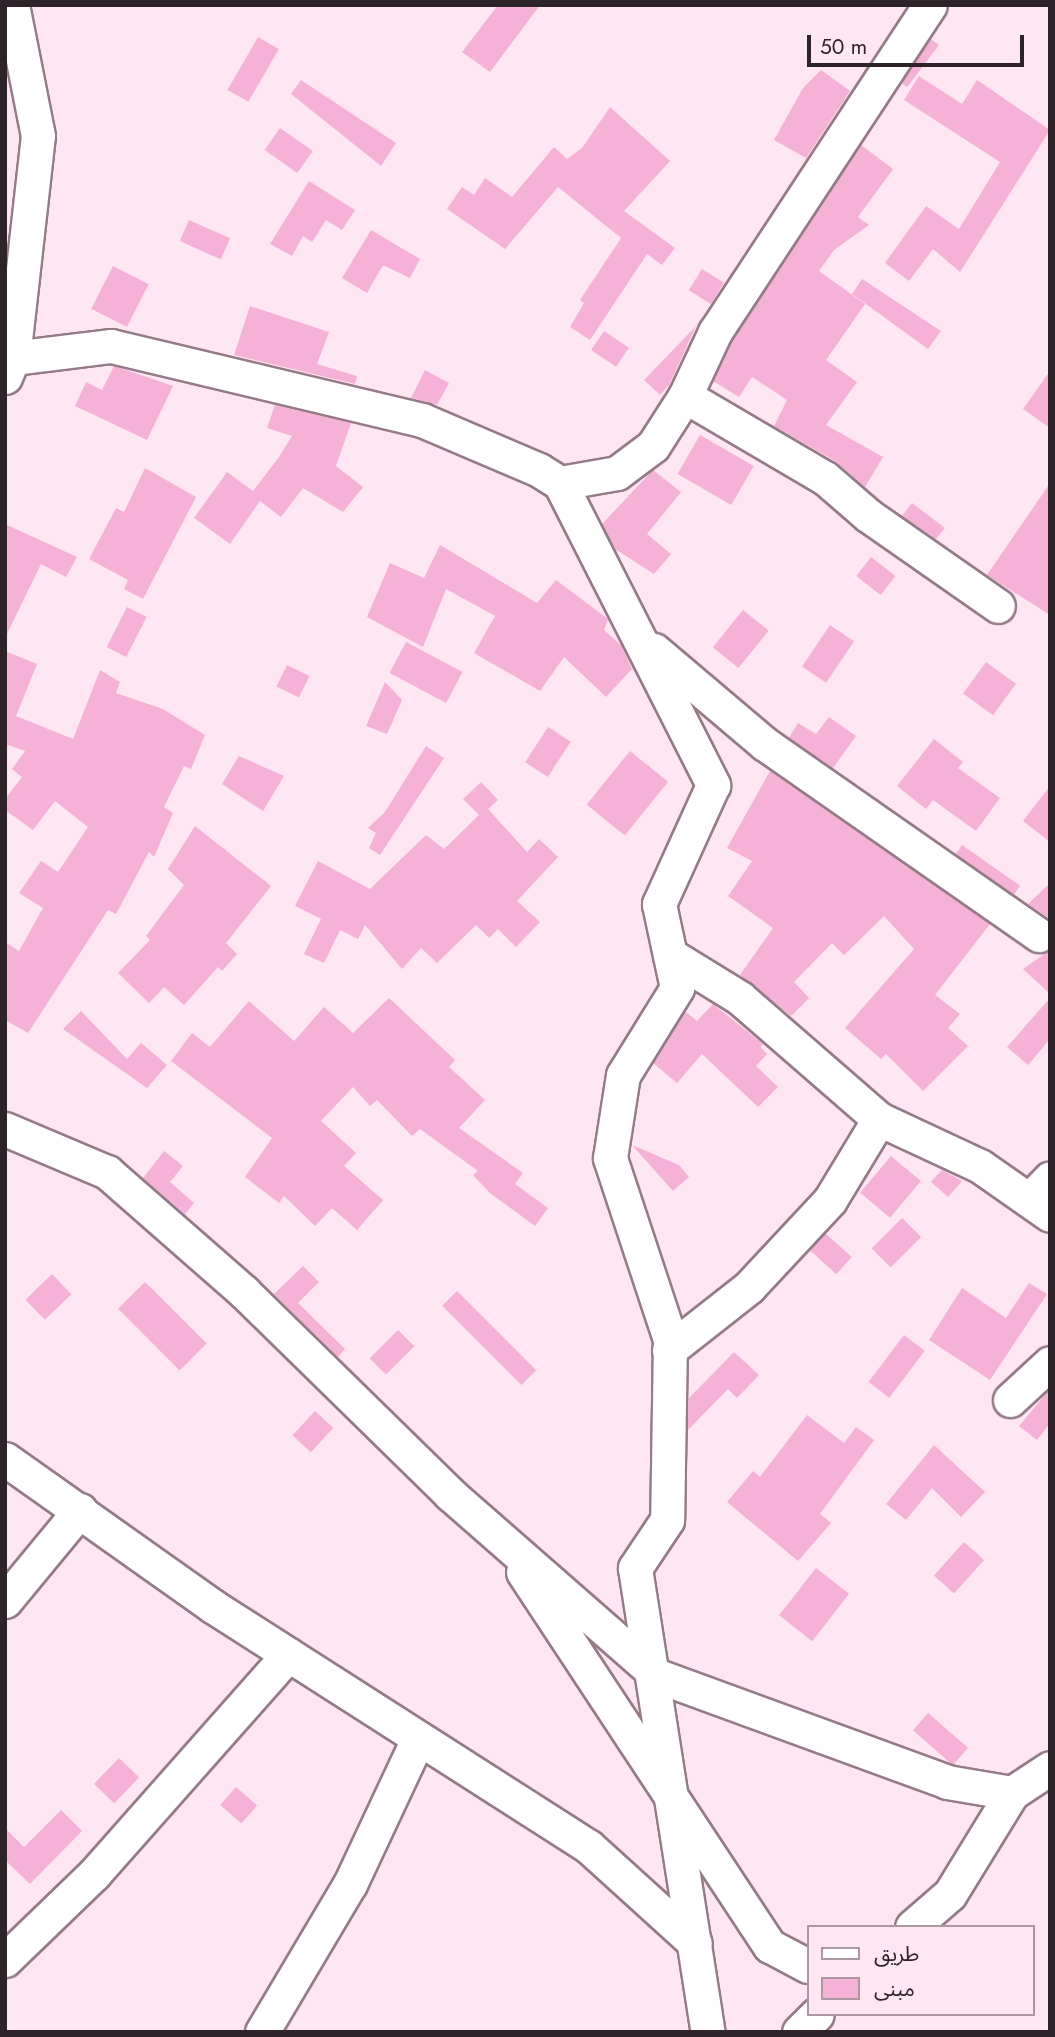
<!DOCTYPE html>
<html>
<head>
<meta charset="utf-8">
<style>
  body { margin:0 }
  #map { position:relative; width:1055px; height:2037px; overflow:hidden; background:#fee6f2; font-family:Jost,"Noto Sans Arabic",sans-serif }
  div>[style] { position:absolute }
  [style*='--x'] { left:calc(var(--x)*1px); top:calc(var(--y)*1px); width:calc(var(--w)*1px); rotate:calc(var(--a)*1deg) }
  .building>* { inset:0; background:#f6b2d6; transform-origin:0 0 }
  .roads { filter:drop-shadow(2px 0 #957a88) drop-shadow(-2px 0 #957a88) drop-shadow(0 2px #957a88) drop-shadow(0 -2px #957a88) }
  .street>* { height:33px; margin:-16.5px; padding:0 16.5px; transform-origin:16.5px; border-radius:16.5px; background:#fff }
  span { translate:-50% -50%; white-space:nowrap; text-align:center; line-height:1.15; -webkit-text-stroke:6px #fee6f2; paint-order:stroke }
  .frame { position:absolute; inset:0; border:7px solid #2e2329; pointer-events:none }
  .legend { position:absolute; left:807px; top:1925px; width:228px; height:91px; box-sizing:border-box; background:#fee6f2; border:2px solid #ab98a2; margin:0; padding:9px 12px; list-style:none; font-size:21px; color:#2e2329 }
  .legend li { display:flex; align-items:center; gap:14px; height:35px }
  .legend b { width:35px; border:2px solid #ab98a2 }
  .scale { position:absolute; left:807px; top:35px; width:217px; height:32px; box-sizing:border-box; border:4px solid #2e2329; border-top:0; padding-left:9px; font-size:21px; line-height:24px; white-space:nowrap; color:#2e2329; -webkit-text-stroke:5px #fee6f2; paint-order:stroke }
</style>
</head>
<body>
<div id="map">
  <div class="building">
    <i style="clip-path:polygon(498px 5px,540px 5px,490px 72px,462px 52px)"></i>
    <i style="left:258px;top:37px;width:24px;height:61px;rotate:30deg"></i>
    <i style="left:931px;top:39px;width:10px;height:53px;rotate:37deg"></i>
    <i style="clip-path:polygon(821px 70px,850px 91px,806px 158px,774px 140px,803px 88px)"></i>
    <i style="clip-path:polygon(919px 76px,962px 104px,977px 80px,1050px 130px,960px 272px,933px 249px,909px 281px,885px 263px,926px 206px,959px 229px,1000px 162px,904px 100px)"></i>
    <i style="clip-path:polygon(301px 80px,396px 143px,381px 166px,291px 94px)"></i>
    <i style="clip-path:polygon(610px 107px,670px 161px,624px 211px,675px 248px,662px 265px,647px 254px,590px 340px,570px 327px,584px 303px,580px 300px,621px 238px,558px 187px,505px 249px,447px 209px,462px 187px,474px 195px,485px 178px,512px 197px,554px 147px,567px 159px,582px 148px)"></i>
    <i style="left:280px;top:128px;width:40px;height:27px;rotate:35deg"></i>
    <i style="clip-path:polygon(861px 145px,893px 169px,858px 217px,869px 225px,834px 250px,819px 271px,865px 304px,826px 360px,857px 382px,826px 425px,883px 457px,865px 487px,835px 461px,774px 426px,787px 400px,752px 377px,739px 397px,713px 381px,732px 341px)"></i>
    <i style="clip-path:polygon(309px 181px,355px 210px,342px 230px,326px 220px,312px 242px,303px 236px,292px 256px,270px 244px)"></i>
    <i style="left:189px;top:220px;width:45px;height:23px;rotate:24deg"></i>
    <i style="clip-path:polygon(371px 230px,420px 259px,410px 278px,383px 265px,367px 293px,342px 278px)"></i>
    <i style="left:113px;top:266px;width:40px;height:48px;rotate:27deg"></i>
    <i style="left:702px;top:269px;width:26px;height:25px;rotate:32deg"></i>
    <i style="clip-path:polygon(862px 279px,941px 331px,928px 349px,852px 294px)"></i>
    <i style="clip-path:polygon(250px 306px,329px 332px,317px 364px,357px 376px,355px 384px,234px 355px)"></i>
    <i style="clip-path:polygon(696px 326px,669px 385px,660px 395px,644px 380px)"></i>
    <i style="left:604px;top:331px;width:30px;height:23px;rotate:34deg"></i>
    <i style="clip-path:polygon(114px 366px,173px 386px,147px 440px,75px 406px,86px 382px,102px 390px)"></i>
    <i style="clip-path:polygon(425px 370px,449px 383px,437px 405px,411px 398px)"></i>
    <i style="clip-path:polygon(1050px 371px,1050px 428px,1023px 409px)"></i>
    <i style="clip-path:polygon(275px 405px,351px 423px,336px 466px,363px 487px,343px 512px,303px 488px,281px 517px,260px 501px,230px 544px,194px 518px,227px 472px,253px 491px,279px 457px,292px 436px,267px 428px)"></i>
    <i style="left:700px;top:435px;width:62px;height:45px;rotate:30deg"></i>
    <i style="clip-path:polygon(145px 468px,196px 497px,143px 599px,124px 589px,128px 580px,89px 559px,116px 508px,124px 512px)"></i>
    <i style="clip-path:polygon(653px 470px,681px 492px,647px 534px,671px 554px,654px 574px,615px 549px,602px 524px)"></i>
    <i style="clip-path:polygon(1050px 483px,1050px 615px,987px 575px)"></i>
    <i style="clip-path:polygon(912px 503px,945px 528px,936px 539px,902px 516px)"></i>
    <i style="clip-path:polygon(5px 524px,77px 557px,66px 577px,41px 564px,5px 638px)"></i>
    <i style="clip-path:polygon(440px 545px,537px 603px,556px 580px,608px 619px,604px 630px,621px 645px,632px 669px,606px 697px,564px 657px,540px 691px,474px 653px,495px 616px,446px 589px,423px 647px,367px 617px,390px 563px,424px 578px)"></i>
    <i style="left:871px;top:557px;width:31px;height:24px;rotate:38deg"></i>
    <i style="left:127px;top:607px;width:22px;height:45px;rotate:27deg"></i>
    <i style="left:743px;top:610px;width:33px;height:48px;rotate:39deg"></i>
    <i style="left:830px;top:625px;width:29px;height:50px;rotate:34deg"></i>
    <i style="left:406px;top:642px;width:64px;height:35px;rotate:28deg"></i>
    <i style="clip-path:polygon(5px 651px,37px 664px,16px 716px,73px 739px,100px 670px,120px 682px,116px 693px,163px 709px,205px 735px,191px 769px,184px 766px,164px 807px,173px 813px,154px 857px,149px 852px,116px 914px,108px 910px,28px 1033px,5px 1020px,5px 942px,19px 951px,43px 908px,19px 893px,41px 861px,58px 872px,88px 827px,55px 801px,33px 830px,5px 810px,5px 799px,22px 777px,12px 769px,25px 751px,5px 744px)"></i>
    <i style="left:986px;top:662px;width:37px;height:39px;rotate:36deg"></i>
    <i style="left:287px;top:665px;width:25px;height:24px;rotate:26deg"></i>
    <i style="clip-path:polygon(385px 682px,402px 700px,387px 734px,366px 726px)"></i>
    <i style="clip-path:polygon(829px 717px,856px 736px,833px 768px,789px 738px,798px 723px,816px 734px)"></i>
    <i style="left:548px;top:727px;width:27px;height:42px;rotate:33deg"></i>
    <i style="clip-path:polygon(934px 739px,963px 762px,958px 768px,1000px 798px,976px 831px,933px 800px,926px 809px,897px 786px)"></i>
    <i style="clip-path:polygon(426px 746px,444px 758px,380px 855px,369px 848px,376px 833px,368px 828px,385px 812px)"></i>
    <i style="left:630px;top:751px;width:49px;height:69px;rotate:39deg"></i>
    <i style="clip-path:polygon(239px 756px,284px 776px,263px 811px,222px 784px)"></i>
    <i style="clip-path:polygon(770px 771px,990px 924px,935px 995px,960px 1014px,948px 1028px,968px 1046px,923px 1091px,886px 1054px,881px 1059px,845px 1028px,914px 949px,884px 916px,844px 955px,832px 943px,794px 982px,809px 998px,791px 1016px,740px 975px,773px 928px,728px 896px,752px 861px,727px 848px)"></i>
    <i style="clip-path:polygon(481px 782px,498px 800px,488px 809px,527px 852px,539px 839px,558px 857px,517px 901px,540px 922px,516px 947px,498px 929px,489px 938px,476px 925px,437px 963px,421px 948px,402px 969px,365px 925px,358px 939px,340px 930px,324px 963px,304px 954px,321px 919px,295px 906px,318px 861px,370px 889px,426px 835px,444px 849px,479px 815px,463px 799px)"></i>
    <i style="clip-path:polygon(1050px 786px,1050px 842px,1023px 821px)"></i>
    <i style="clip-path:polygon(195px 826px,271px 886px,226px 943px,237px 954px,222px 971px,218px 967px,184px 1005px,164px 987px,149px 1003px,118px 973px,150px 940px,146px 936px,184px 885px,168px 869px)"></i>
    <i style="left:962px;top:845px;width:71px;height:11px;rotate:35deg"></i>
    <i style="clip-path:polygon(1050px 883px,1050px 919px,1028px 904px)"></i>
    <i style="clip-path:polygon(1050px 950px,1050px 994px,1023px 969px)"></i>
    <i style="clip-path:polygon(389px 998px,455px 1060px,449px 1067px,485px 1100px,459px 1128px,523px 1173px,515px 1184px,548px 1208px,535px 1226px,490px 1193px,473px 1175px,478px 1171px,420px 1129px,412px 1136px,377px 1100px,370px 1106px,353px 1087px,321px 1121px,356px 1153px,344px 1166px,383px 1200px,357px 1230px,332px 1208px,315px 1226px,284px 1196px,279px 1203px,245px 1177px,272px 1138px,171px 1061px,192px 1033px,210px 1047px,249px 1001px,294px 1041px,324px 1007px,353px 1033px)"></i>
    <i style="clip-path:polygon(1050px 998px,1050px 1039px,1028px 1065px,1007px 1047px)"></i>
    <i style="clip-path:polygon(713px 1004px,763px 1044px,760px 1047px,767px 1054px,756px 1066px,778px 1087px,758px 1107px,702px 1054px,677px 1083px,653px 1063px,685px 1011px,697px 1021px)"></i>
    <i style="clip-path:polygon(81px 1011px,127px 1059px,141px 1043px,167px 1065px,147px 1088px,63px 1029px)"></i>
    <i style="clip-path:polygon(632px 1145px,679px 1165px,689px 1177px,673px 1191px)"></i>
    <i style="clip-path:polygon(164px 1151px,183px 1166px,170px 1182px,194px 1203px,185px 1214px,143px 1178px)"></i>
    <i style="left:891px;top:1156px;width:39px;height:48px;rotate:40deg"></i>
    <i style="clip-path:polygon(942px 1170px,962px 1181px,948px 1197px,931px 1182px)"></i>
    <i style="left:902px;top:1218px;width:27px;height:43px;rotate:45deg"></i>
    <i style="left:825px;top:1233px;width:36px;height:23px;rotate:42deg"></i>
    <i style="clip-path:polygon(303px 1266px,319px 1282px,298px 1303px,345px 1349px,338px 1357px,274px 1294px)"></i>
    <i style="left:52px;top:1274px;width:28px;height:37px;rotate:46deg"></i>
    <i style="left:145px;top:1282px;width:87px;height:38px;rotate:45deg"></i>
    <i style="clip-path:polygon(1029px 1283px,1047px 1294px,990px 1380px,929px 1340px,962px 1288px,1006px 1318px)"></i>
    <i style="left:457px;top:1291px;width:112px;height:21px;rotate:45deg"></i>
    <i style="left:398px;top:1330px;width:23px;height:40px;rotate:45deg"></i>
    <i style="left:904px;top:1335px;width:26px;height:59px;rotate:37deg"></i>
    <i style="clip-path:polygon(734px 1352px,759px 1375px,737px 1398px,728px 1389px,688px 1430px,688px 1399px)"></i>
    <i style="clip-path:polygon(1050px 1389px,1050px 1423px,1037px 1440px,1019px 1426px)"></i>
    <i style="left:315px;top:1411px;width:25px;height:33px;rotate:43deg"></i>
    <i style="clip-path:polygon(807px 1415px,844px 1443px,856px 1427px,874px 1440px,820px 1514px,831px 1523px,798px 1561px,727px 1502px,753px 1471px,760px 1477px)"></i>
    <i style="clip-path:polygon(934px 1445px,985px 1492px,961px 1517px,932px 1488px,906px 1520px,886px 1504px)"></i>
    <i style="left:964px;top:1542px;width:27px;height:45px;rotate:42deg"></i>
    <i style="left:816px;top:1568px;width:42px;height:60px;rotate:38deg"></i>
    <i style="left:928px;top:1713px;width:53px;height:23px;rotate:41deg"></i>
    <i style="left:119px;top:1758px;width:28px;height:36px;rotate:44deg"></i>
    <i style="left:236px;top:1787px;width:28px;height:24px;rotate:41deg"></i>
    <i style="clip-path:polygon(61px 1810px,82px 1831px,30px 1884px,5px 1860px,5px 1828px,24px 1847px)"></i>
  </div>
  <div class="roads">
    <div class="street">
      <i style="--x:13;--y:358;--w:99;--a:-7"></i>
      <i style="--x:111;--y:346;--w:320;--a:13.4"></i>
      <i style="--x:422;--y:420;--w:127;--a:23.1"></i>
      <i style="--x:539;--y:470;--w:25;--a:32"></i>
      <i style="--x:560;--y:483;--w:339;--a:63.1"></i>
      <i style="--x:713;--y:785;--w:131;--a:114.4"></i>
      <i style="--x:659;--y:904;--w:86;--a:77.9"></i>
      <i style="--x:677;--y:988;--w:102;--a:121.8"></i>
      <i style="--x:623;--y:1075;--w:84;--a:98.9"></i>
      <i style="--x:610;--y:1158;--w:191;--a:71.7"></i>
      <i style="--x:670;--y:1339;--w:181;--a:90.9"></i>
      <i style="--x:667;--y:1520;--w:58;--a:123.7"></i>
      <i style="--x:635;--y:1568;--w:470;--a:81.1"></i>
      <i style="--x:5;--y:377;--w:21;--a:-67"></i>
      <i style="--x:13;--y:358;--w:223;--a:-83.6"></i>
      <i style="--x:38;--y:136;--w:134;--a:-101.2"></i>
      <i style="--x:685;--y:396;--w:162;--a:30.4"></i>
      <i style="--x:825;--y:478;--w:58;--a:40.8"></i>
      <i style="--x:869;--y:516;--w:157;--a:34.9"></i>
      <i style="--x:560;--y:483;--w:58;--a:-10"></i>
      <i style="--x:617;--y:473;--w:45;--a:-36.9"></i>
      <i style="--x:653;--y:446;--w:59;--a:-57.4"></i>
      <i style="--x:685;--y:396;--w:71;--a:-64.9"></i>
      <i style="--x:715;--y:332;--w:391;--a:-56.7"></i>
      <i style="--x:654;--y:650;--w:145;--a:40.3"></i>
      <i style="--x:765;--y:744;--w:334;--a:34.9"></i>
      <i style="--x:879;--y:1119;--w:111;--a:25"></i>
      <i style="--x:980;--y:1166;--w:85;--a:35"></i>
      <i style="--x:5;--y:1129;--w:111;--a:22.9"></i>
      <i style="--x:107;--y:1172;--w:182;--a:41.2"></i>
      <i style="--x:244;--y:1292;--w:289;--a:44.4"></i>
      <i style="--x:450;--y:1494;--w:276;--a:41.2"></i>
      <i style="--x:658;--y:1676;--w:308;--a:20.1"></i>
      <i style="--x:947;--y:1782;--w:66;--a:9.6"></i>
      <i style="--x:1029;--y:1200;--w:30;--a:-46"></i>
      <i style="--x:669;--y:1350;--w:102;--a:-38.2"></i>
      <i style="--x:749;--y:1287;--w:119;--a:-47"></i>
      <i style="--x:830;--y:1200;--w:95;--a:-58.8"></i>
      <i style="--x:879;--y:1119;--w:184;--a:-139"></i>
      <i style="--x:740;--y:998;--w:82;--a:-148.4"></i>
      <i style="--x:1010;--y:1400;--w:54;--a:-42.8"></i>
      <i style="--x:5;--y:1459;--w:256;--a:35.3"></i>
      <i style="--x:214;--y:1607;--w:444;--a:32.6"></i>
      <i style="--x:588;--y:1846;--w:144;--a:42.2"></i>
      <i style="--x:523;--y:1572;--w:448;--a:56.6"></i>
      <i style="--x:770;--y:1946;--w:43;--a:27.8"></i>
      <i style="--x:5;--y:1601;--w:118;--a:-50.5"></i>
      <i style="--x:912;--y:1927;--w:50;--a:-41"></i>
      <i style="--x:950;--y:1894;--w:119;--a:-58.5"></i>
      <i style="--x:1012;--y:1793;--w:45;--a:-33.3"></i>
      <i style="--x:5;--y:1960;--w:124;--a:-44"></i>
      <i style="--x:94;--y:1874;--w:293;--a:-48.5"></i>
      <i style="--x:262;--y:2032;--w:172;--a:-59.3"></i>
      <i style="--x:350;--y:1884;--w:160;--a:-64.9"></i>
      <i style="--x:799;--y:2032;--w:25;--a:-45"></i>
    </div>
  </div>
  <div class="frame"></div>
  <ul class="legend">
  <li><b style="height:9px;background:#fff"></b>طريق</li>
  <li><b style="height:19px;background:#f6b2d6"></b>مبنى</li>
  </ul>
  <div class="scale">50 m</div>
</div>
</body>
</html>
